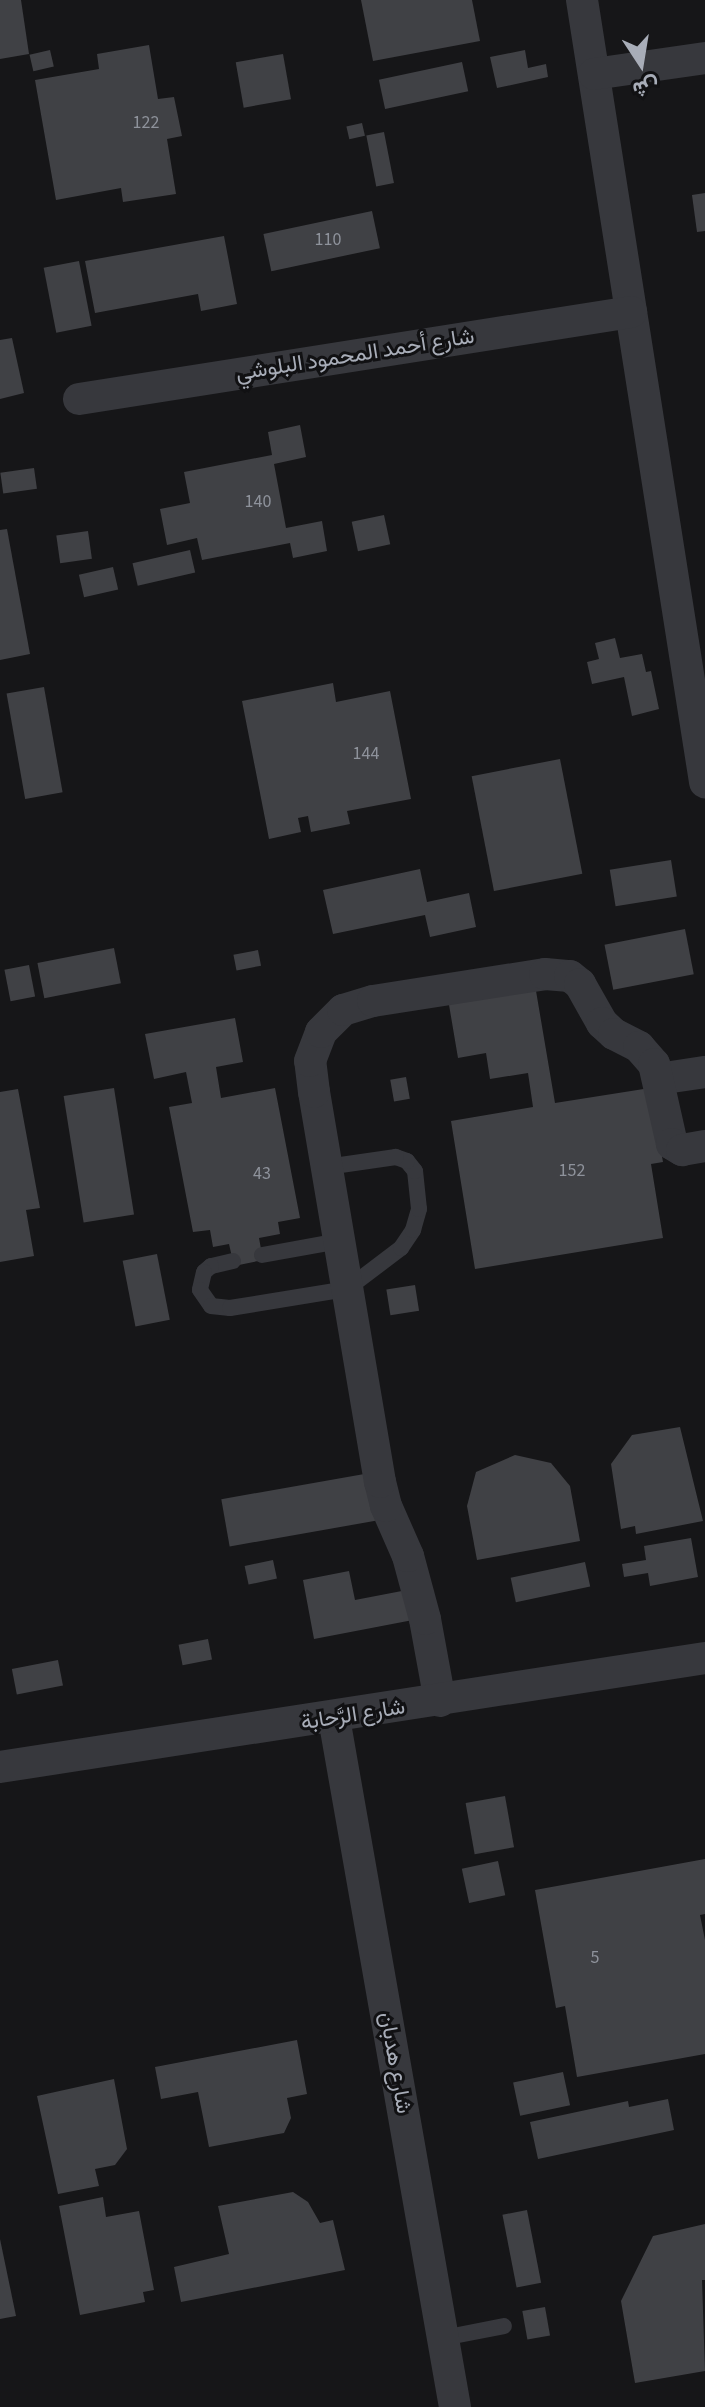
<!DOCTYPE html>
<html>
<head>
<meta charset="utf-8">
<style>
  body { margin:0 }
  #map { position:relative; width:705px; height:2407px; overflow:hidden; background:#161618; font-family:"Source Sans 3",Vazirmatn,sans-serif }
  div>[style] { position:absolute }
  [style*='--x'] { left:calc(var(--x)*1px); top:calc(var(--y)*1px); width:calc(var(--w)*1px); rotate:calc(var(--a)*1deg) }
  .building>* { inset:0; background:#404145; transform-origin:0 0 }
  .lane>* { height:16px; margin:-8px; padding:0 8px; transform-origin:8px; border-radius:8px; background:#37383d }
  .street>* { height:32px; margin:-16px; padding:0 16px; transform-origin:16px; border-radius:16px; background:#37383d }
  span { translate:-50% -50%; white-space:nowrap; text-align:center; line-height:1.15; -webkit-text-stroke:6px #111113; paint-order:stroke }
  .number-label { font-size:18px; color:#8e929b }
  .number-label span { -webkit-text-stroke-width:0 }
  .street-label { font-size:22px; color:#a8adb8 }
  .north { position:absolute; left:601px; top:24px; width:80px; height:80px; -webkit-text-stroke:6px #111113; paint-order:stroke; rotate:168deg; font-size:22px; font-weight:700; line-height:32px; text-align:center; color:#a8adb8 }
  .north::after { content:''; display:block; margin:auto; width:28px; height:36px; background:#a8adb8; clip-path:polygon(50% 0,100% 100%,50% 72%,0 100%) }
</style>
</head>
<body>
<div id="map">
  <div class="building">
    <i style="clip-path:polygon(0 0,21px 0,29px 54px,0 59px)"></i>
    <i style="clip-path:polygon(361px 0,472px 0,480px 41px,373px 61px)"></i>
    <i style="clip-path:polygon(149px 45px,158px 99px,174px 97px,182px 136px,167px 139px,176px 194px,123px 202px,121px 188px,56px 200px,35px 80px,99px 69px,97px 54px)"></i>
    <i style="left:50px;top:50px;width:17px;height:21px;rotate:77deg"></i>
    <i style="clip-path:polygon(525px 50px,528px 68px,546px 64px,548px 77px,497px 88px,490px 57px)"></i>
    <i style="left:283px;top:54px;width:46px;height:48px;rotate:80deg"></i>
    <i style="left:462px;top:62px;width:30px;height:85px;rotate:78deg"></i>
    <i style="left:362px;top:123px;width:13px;height:16px;rotate:77deg"></i>
    <i style="left:384px;top:132px;width:52px;height:18px;rotate:79deg"></i>
    <i style="clip-path:polygon(705px 193px,705px 231px,697px 232px,692px 195px)"></i>
    <i style="left:372px;top:211px;width:38px;height:111px;rotate:78deg"></i>
    <i style="clip-path:polygon(224px 236px,237px 304px,201px 311px,198px 294px,95px 313px,85px 261px)"></i>
    <i style="left:79px;top:261px;width:66px;height:36px;rotate:79deg"></i>
    <i style="clip-path:polygon(12px 338px,24px 393px,0 399px,0 340px)"></i>
    <i style="clip-path:polygon(300px 425px,306px 457px,274px 464px,286px 528px,322px 521px,327px 551px,293px 558px,290px 543px,202px 560px,197px 538px,167px 545px,160px 509px,190px 503px,184px 472px,272px 455px,268px 432px)"></i>
    <i style="left:34px;top:468px;width:21px;height:34px;rotate:82deg"></i>
    <i style="left:384px;top:515px;width:30px;height:33px;rotate:78deg"></i>
    <i style="clip-path:polygon(7px 529px,30px 654px,0 660px,0 530px)"></i>
    <i style="left:88px;top:531px;width:28px;height:32px;rotate:82deg"></i>
    <i style="left:190px;top:550px;width:23px;height:59px;rotate:77deg"></i>
    <i style="left:113px;top:567px;width:23px;height:35px;rotate:77deg"></i>
    <i style="clip-path:polygon(615px 638px,620px 658px,642px 654px,646px 672px,651px 671px,659px 709px,632px 716px,624px 677px,592px 684px,587px 662px,599px 659px,595px 643px)"></i>
    <i style="clip-path:polygon(333px 683px,336px 702px,390px 691px,411px 799px,347px 811px,350px 824px,311px 832px,308px 816px,298px 818px,301px 832px,269px 839px,242px 701px)"></i>
    <i style="left:44px;top:687px;width:107px;height:38px;rotate:80deg"></i>
    <i style="left:560px;top:759px;width:117px;height:90px;rotate:79deg"></i>
    <i style="left:671px;top:860px;width:37px;height:62px;rotate:81deg"></i>
    <i style="clip-path:polygon(420px 869px,427px 902px,469px 893px,476px 927px,430px 937px,425px 915px,333px 934px,323px 890px)"></i>
    <i style="left:685px;top:929px;width:46px;height:82px;rotate:79deg"></i>
    <i style="left:114px;top:948px;width:36px;height:78px;rotate:79deg"></i>
    <i style="left:258px;top:950px;width:16px;height:25px;rotate:79deg"></i>
    <i style="left:29px;top:965px;width:32px;height:25px;rotate:79deg"></i>
    <i style="clip-path:polygon(534px 979px,555px 1103px,650px 1088px,663px 1162px,651px 1164px,663px 1238px,475px 1269px,451px 1121px,533px 1107px,528px 1073px,490px 1079px,486px 1053px,458px 1058px,447px 993px)"></i>
    <i style="clip-path:polygon(235px 1018px,243px 1062px,216px 1067px,221px 1098px,275px 1088px,300px 1218px,278px 1222px,280px 1234px,259px 1238px,263px 1260px,234px 1266px,229px 1244px,213px 1247px,210px 1230px,193px 1232px,169px 1107px,192px 1103px,186px 1072px,154px 1079px,145px 1034px)"></i>
    <i style="left:406px;top:1077px;width:22px;height:16px;rotate:80deg"></i>
    <i style="left:114px;top:1088px;width:128px;height:51px;rotate:81deg"></i>
    <i style="clip-path:polygon(18px 1089px,40px 1208px,26px 1210px,34px 1256px,0 1262px,0 1092px)"></i>
    <i style="left:157px;top:1254px;width:67px;height:35px;rotate:79deg"></i>
    <i style="left:415px;top:1285px;width:26px;height:29px;rotate:81deg"></i>
    <i style="clip-path:polygon(680px 1427px,703px 1521px,636px 1534px,635px 1526px,621px 1529px,611px 1464px,632px 1435px)"></i>
    <i style="clip-path:polygon(515px 1455px,551px 1463px,570px 1486px,580px 1541px,477px 1560px,467px 1506px,476px 1472px)"></i>
    <i style="left:370px;top:1473px;width:48px;height:151px;rotate:80deg"></i>
    <i style="clip-path:polygon(691px 1538px,698px 1577px,650px 1586px,648px 1573px,624px 1577px,622px 1564px,646px 1560px,644px 1546px)"></i>
    <i style="left:273px;top:1560px;width:19px;height:29px;rotate:78deg"></i>
    <i style="left:585px;top:1562px;width:25px;height:76px;rotate:78deg"></i>
    <i style="clip-path:polygon(349px 1571px,355px 1600px,407px 1590px,413px 1620px,314px 1639px,303px 1580px)"></i>
    <i style="left:208px;top:1639px;width:21px;height:30px;rotate:79deg"></i>
    <i style="left:58px;top:1660px;width:26px;height:47px;rotate:79deg"></i>
    <i style="left:505px;top:1796px;width:52px;height:40px;rotate:80deg"></i>
    <i style="clip-path:polygon(705px 1859px,705px 1914px,700px 1915px,705px 1940px,705px 2054px,577px 2077px,565px 2006px,556px 2008px,535px 1890px)"></i>
    <i style="left:498px;top:1861px;width:35px;height:37px;rotate:78deg"></i>
    <i style="clip-path:polygon(297px 2040px,307px 2094px,287px 2098px,291px 2118px,284px 2133px,209px 2147px,198px 2092px,161px 2099px,155px 2067px)"></i>
    <i style="left:563px;top:2072px;width:34px;height:51px;rotate:78deg"></i>
    <i style="clip-path:polygon(114px 2079px,127px 2149px,115px 2165px,95px 2169px,99px 2186px,58px 2194px,37px 2096px)"></i>
    <i style="clip-path:polygon(668px 2099px,674px 2130px,538px 2159px,530px 2122px,628px 2101px,629px 2107px)"></i>
    <i style="clip-path:polygon(293px 2192px,308px 2202px,320px 2223px,333px 2220px,345px 2270px,181px 2302px,174px 2267px,229px 2254px,218px 2206px)"></i>
    <i style="clip-path:polygon(103px 2197px,106px 2217px,139px 2211px,154px 2290px,143px 2292px,145px 2302px,80px 2315px,59px 2206px)"></i>
    <i style="left:527px;top:2210px;width:74px;height:25px;rotate:79deg"></i>
    <i style="clip-path:polygon(705px 2224px,705px 2280px,702px 2280px,705px 2371px,635px 2383px,621px 2301px,653px 2236px)"></i>
    <i style="clip-path:polygon(0 2239px,16px 2316px,0 2319px)"></i>
    <i style="left:545px;top:2307px;width:29px;height:23px;rotate:80deg"></i>
  </div>
  <div class="lane">
    <i style="--x:262;--y:1255;--w:78;--a:-10.3"></i>
    <i style="--x:233;--y:1261;--w:23;--a:167"></i>
    <i style="--x:211;--y:1266;--w:9;--a:139"></i>
    <i style="--x:204;--y:1272;--w:18;--a:103"></i>
    <i style="--x:200;--y:1290;--w:19;--a:55"></i>
    <i style="--x:211;--y:1306;--w:19;--a:6"></i>
    <i style="--x:230;--y:1308;--w:119;--a:-9.2"></i>
    <i style="--x:347;--y:1289;--w:68;--a:-37.2"></i>
    <i style="--x:401;--y:1248;--w:22;--a:-56"></i>
    <i style="--x:413;--y:1230;--w:22;--a:-74"></i>
    <i style="--x:419;--y:1209;--w:38;--a:-96"></i>
    <i style="--x:415;--y:1171;--w:13;--a:-129"></i>
    <i style="--x:407;--y:1161;--w:12;--a:-160"></i>
    <i style="--x:396;--y:1157;--w:70;--a:171.8"></i>
    <i style="--x:443;--y:2338;--w:62;--a:-11.1"></i>
  </div>
  <div class="street">
    <i style="--x:582;--y:0;--w:792;--a:81.06"></i>
    <i style="--x:594;--y:74;--w:112;--a:-8.2"></i>
    <i style="--x:79;--y:399;--w:559;--a:-8.96"></i>
    <i style="--x:658;--y:1079;--w:48;--a:-8.5"></i>
    <i style="--x:440;--y:1701;--w:83;--a:-100.4"></i>
    <i style="--x:425;--y:1619;--w:65;--a:-105.1"></i>
    <i style="--x:408;--y:1556;--w:55;--a:-113.7"></i>
    <i style="--x:386;--y:1506;--w:25;--a:-104"></i>
    <i style="--x:380;--y:1482;--w:396;--a:-99.6"></i>
    <i style="--x:314;--y:1092;--w:31;--a:-97"></i>
    <i style="--x:310;--y:1061;--w:31;--a:-69"></i>
    <i style="--x:321;--y:1032;--w:31;--a:-45"></i>
    <i style="--x:343;--y:1010;--w:31;--a:-17"></i>
    <i style="--x:373;--y:1001;--w:174;--a:-8.9"></i>
    <i style="--x:545;--y:974;--w:25;--a:5"></i>
    <i style="--x:570;--y:976;--w:13;--a:39"></i>
    <i style="--x:580;--y:984;--w:45;--a:60.6"></i>
    <i style="--x:602;--y:1023;--w:16;--a:43"></i>
    <i style="--x:614;--y:1034;--w:28;--a:27"></i>
    <i style="--x:639;--y:1047;--w:23;--a:49"></i>
    <i style="--x:654;--y:1064;--w:82;--a:77.3"></i>
    <i style="--x:672;--y:1144;--w:12;--a:31"></i>
    <i style="--x:682;--y:1150;--w:23;--a:-10"></i>
    <i style="--x:334;--y:1718;--w:700;--a:80.04"></i>
    <i style="--x:0;--y:1767;--w:713;--a:-8.79"></i>
  </div>
  <div class="number-label">
    <span style="left:146px;top:123px">122</span>
    <span style="left:328px;top:240px">110</span>
    <span style="left:258px;top:502px">140</span>
    <span style="left:366px;top:754px">144</span>
    <span style="left:572px;top:1171px">152</span>
    <span style="left:262px;top:1174px">43</span>
    <span style="left:595px;top:1958px">5</span>
  </div>
  <div class="street-label">
    <span style="left:355px;top:355px;rotate:-9deg">شارع أحمد المحمود البلوشي</span>
    <span style="left:353px;top:1715px;rotate:-9deg">شارع الرَّحابة</span>
    <span style="left:395px;top:2063px;rotate:80deg">شارع هدبان</span>
  </div>
  <div class="north">ش</div>
</div>
</body>
</html>
